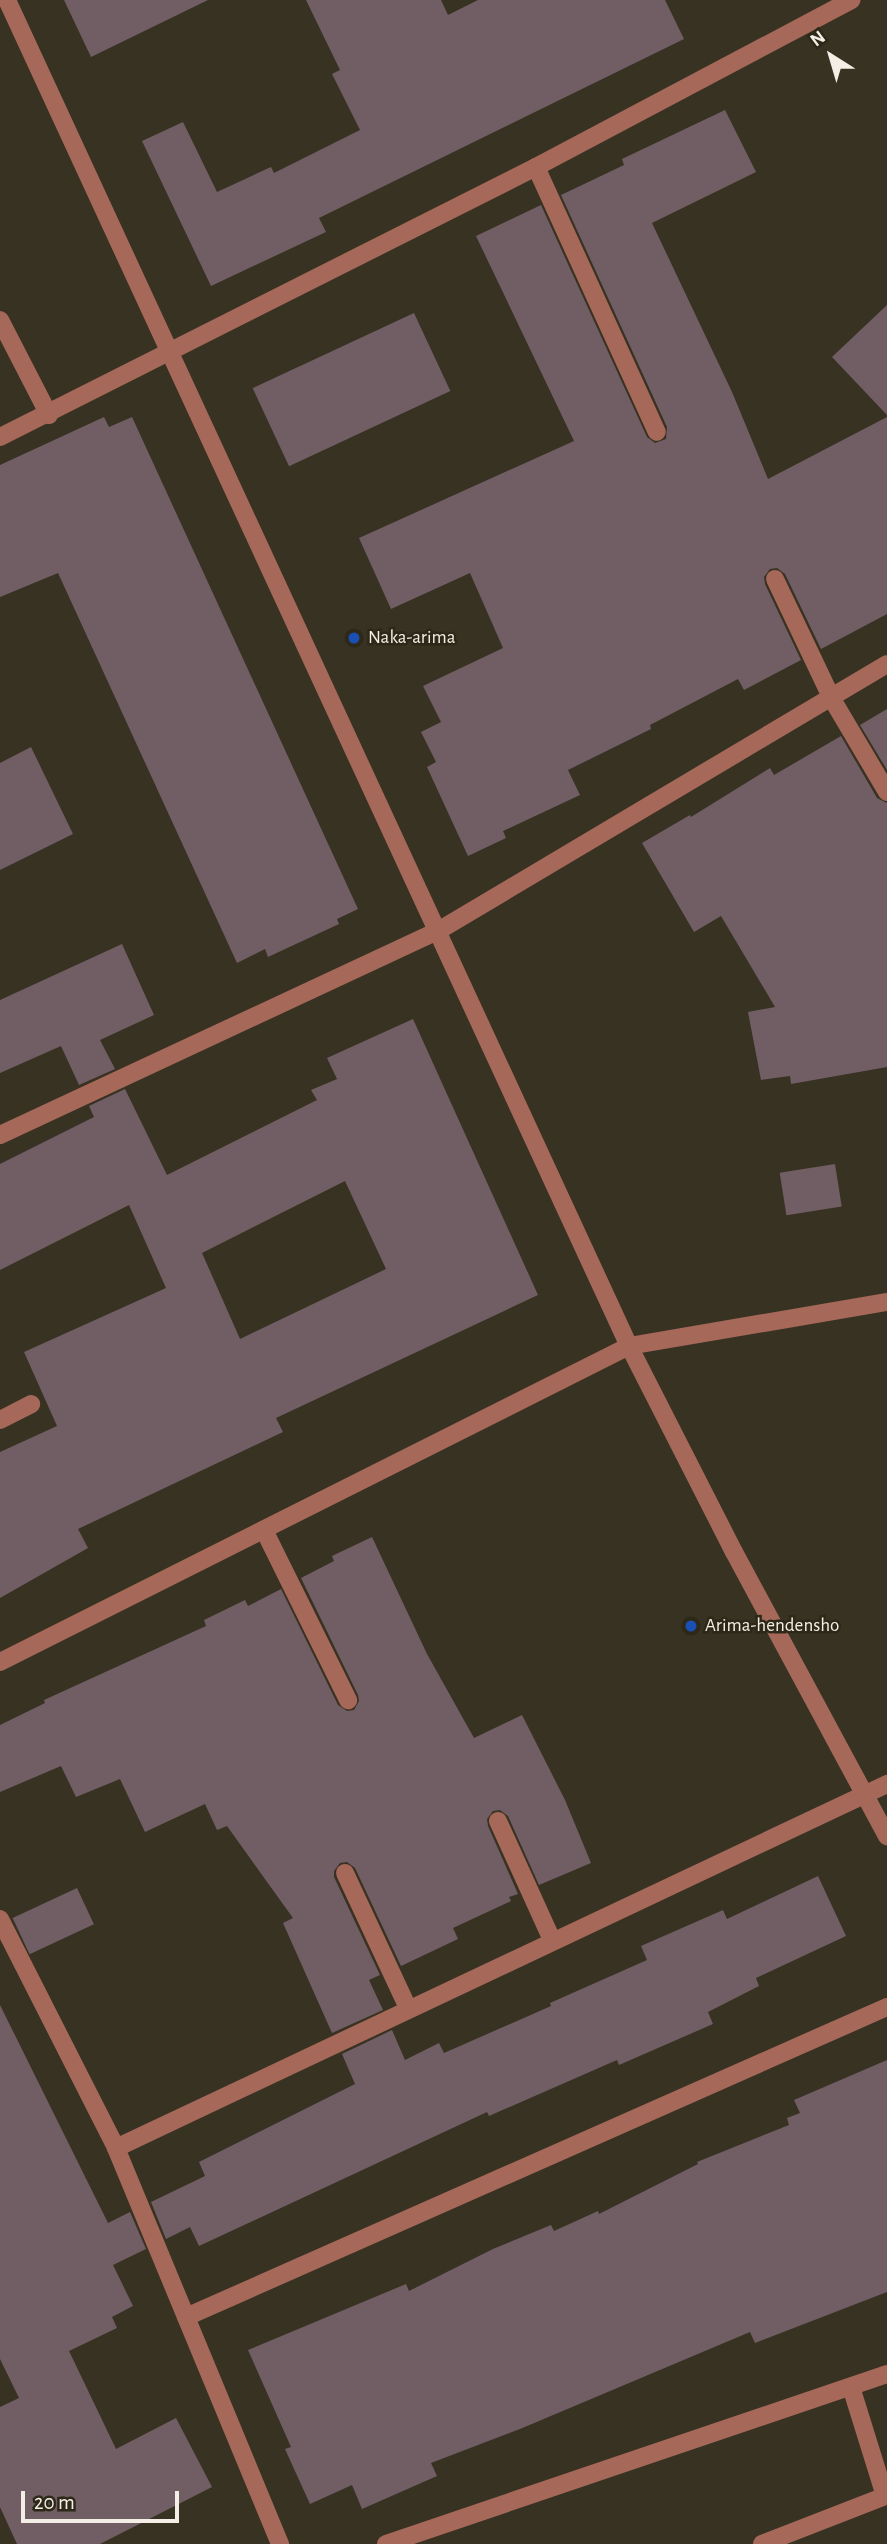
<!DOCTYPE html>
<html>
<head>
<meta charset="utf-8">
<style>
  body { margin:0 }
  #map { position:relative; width:887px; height:2544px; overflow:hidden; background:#383223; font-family:"Alegreya Sans",sans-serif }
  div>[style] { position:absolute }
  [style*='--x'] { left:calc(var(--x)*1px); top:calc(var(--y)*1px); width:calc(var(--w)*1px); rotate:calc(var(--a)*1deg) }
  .building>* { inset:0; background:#715e65; transform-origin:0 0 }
  .minor>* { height:18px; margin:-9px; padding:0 9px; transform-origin:9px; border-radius:9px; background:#a66859 }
  .dots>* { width:19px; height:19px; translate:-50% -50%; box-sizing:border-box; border:4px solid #2e2819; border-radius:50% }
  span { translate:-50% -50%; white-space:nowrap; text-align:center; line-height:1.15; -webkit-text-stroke:5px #2e2819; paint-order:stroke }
  .poi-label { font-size:19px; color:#f3efe6 }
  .left { translate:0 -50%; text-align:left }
  .north { position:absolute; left:796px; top:21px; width:70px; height:70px; -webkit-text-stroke:5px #2e2819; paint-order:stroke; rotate:323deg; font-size:19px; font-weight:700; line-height:28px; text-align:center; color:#f3efe6 }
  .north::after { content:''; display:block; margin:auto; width:24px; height:32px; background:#f3efe6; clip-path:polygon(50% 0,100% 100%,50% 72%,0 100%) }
  .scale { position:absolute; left:21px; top:2491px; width:158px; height:32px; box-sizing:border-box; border:4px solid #f3efe6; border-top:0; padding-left:9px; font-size:21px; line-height:24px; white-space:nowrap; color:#f3efe6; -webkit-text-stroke:5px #2e2819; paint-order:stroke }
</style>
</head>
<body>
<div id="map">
  <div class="building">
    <i style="clip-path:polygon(64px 0,208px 0,91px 57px)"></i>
    <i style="clip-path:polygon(306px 0,441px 0,448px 15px,478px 0,665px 0,684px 39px,319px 218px,326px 232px,211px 286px,142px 141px,183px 122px,217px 192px,271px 167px,274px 173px,360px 130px,332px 74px,340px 70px)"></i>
    <i style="clip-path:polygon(725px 110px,756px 172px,652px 223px,732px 392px,768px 479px,887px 417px,887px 614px,821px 649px,785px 574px,777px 568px,770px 569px,764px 577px,765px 584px,801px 660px,744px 690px,738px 679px,650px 725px,651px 729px,568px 770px,580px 795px,503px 831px,506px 838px,468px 856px,427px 767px,436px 762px,421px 732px,441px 722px,423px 686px,503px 648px,470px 573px,391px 609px,359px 538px,574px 441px,476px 236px,541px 205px,647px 437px,655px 443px,666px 439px,667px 427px,561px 195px,624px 165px,622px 159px)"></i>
    <i style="clip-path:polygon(887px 305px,887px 415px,832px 357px)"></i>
    <i style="left:414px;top:313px;width:86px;height:178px;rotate:65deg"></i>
    <i style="clip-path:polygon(104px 417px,109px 427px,132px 417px,358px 909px,337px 919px,339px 924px,268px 957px,265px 949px,237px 963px,58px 573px,0 597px,0 465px)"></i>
    <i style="clip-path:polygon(887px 709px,887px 770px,860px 725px)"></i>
    <i style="clip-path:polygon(841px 736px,877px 798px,887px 803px,887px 1067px,791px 1084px,790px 1076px,761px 1080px,748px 1012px,775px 1007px,721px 916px,694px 932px,642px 843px,690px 815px,691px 817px,770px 768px,774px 775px)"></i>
    <i style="clip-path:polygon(31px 747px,73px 834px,0 870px,0 763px)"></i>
    <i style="clip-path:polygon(122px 944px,154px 1015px,100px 1040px,115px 1069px,79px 1085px,61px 1046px,0 1073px,0 1000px)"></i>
    <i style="clip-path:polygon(evenodd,413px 1019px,538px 1295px,276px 1418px,283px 1432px,78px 1529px,88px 1548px,0 1598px,0 1452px,57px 1426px,24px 1352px,166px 1288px,129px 1205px,0 1270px,0 1164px,94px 1117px,89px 1106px,125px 1089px,167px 1175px,317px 1100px,311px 1090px,337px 1079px,327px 1058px,413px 1019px,345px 1181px,386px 1269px,240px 1339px,202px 1253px,345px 1181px)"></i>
    <i style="left:835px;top:1164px;width:43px;height:56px;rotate:81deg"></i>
    <i style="clip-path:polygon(372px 1537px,427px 1654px,474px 1738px,522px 1715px,565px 1800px,591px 1863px,539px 1885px,508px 1816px,500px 1810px,493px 1811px,487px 1819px,488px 1826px,518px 1894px,509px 1897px,511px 1901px,453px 1928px,458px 1939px,401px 1966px,355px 1868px,347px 1862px,340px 1863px,334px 1871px,334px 1877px,380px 1975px,369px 1980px,383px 2010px,332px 2033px,283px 1923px,293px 1918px,227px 1826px,217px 1830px,205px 1804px,145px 1832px,120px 1779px,76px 1797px,61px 1766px,0 1792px,0 1725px,45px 1703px,44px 1700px,206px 1626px,204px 1620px,245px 1600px,248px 1606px,281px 1589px,338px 1705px,347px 1711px,354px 1710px,359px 1701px,358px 1695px,301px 1578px,334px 1561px,332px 1556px)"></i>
    <i style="clip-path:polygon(818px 1876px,846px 1936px,756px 1978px,759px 1986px,708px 2012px,713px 2024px,619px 2065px,617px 2060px,489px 2116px,487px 2112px,199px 2246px,190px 2227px,166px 2239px,151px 2202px,205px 2176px,199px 2162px,355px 2084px,342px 2054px,392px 2030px,405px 2060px,439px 2043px,444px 2053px,551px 2006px,550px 2003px,647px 1960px,641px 1946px,723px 1910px,727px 1919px)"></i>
    <i style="left:77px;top:1888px;width:40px;height:71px;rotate:65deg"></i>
    <i style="clip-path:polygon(0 2005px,108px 2223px,130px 2212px,146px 2249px,113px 2265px,133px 2306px,112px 2317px,117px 2328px,69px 2351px,116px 2449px,176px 2418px,212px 2487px,100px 2544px,17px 2544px,0 2507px,0 2407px,19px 2398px,0 2359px)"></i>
    <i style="clip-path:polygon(887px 2060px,887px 2292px,755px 2343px,750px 2332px,520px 2429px,431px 2463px,437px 2476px,362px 2509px,352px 2485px,310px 2504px,285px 2449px,291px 2447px,248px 2350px,406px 2284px,409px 2291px,493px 2249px,551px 2225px,554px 2231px,598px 2211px,599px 2214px,698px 2164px,697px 2162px,789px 2125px,787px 2118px,800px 2113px,794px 2100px)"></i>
  </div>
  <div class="minor">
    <i style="--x:7;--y:0;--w:1483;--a:65.2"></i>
    <i style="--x:629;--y:1346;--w:231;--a:63"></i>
    <i style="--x:734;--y:1552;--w:323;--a:61.7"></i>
    <i style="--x:536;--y:167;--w:291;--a:65.5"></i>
    <i style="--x:0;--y:320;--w:107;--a:62.7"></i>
    <i style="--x:0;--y:437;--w:600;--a:-26.74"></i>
    <i style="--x:536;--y:167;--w:357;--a:-27.9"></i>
    <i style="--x:775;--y:579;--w:133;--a:64.6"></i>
    <i style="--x:832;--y:699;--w:108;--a:59.4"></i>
    <i style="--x:0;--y:1135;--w:483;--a:-25"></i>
    <i style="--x:438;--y:931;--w:522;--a:-30.74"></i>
    <i style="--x:0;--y:1420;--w:35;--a:-27"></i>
    <i style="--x:264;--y:1530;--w:190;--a:63.7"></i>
    <i style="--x:0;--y:1662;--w:704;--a:-26.67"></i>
    <i style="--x:629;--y:1346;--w:262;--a:-9.7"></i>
    <i style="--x:498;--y:1821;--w:131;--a:65.6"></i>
    <i style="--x:345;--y:1873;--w:149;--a:65"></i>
    <i style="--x:0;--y:1919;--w:257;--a:63.1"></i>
    <i style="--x:116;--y:2148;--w:429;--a:67.5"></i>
    <i style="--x:116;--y:2148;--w:853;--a:-25.27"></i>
    <i style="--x:186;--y:2317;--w:766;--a:-23.86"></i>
    <i style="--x:386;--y:2544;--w:529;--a:-18.74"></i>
    <i style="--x:762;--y:2544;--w:132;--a:-21.3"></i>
    <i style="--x:885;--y:2496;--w:114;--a:-107.3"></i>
  </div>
  <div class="dots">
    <i style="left:354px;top:638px;background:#1a4fb4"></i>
    <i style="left:691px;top:1626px;background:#1a4fb4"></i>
  </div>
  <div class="poi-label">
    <span class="left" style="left:368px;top:638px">Naka-arima</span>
    <span class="left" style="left:705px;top:1626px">Arima-hendensho</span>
  </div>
  <div class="north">N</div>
  <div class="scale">20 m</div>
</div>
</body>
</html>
